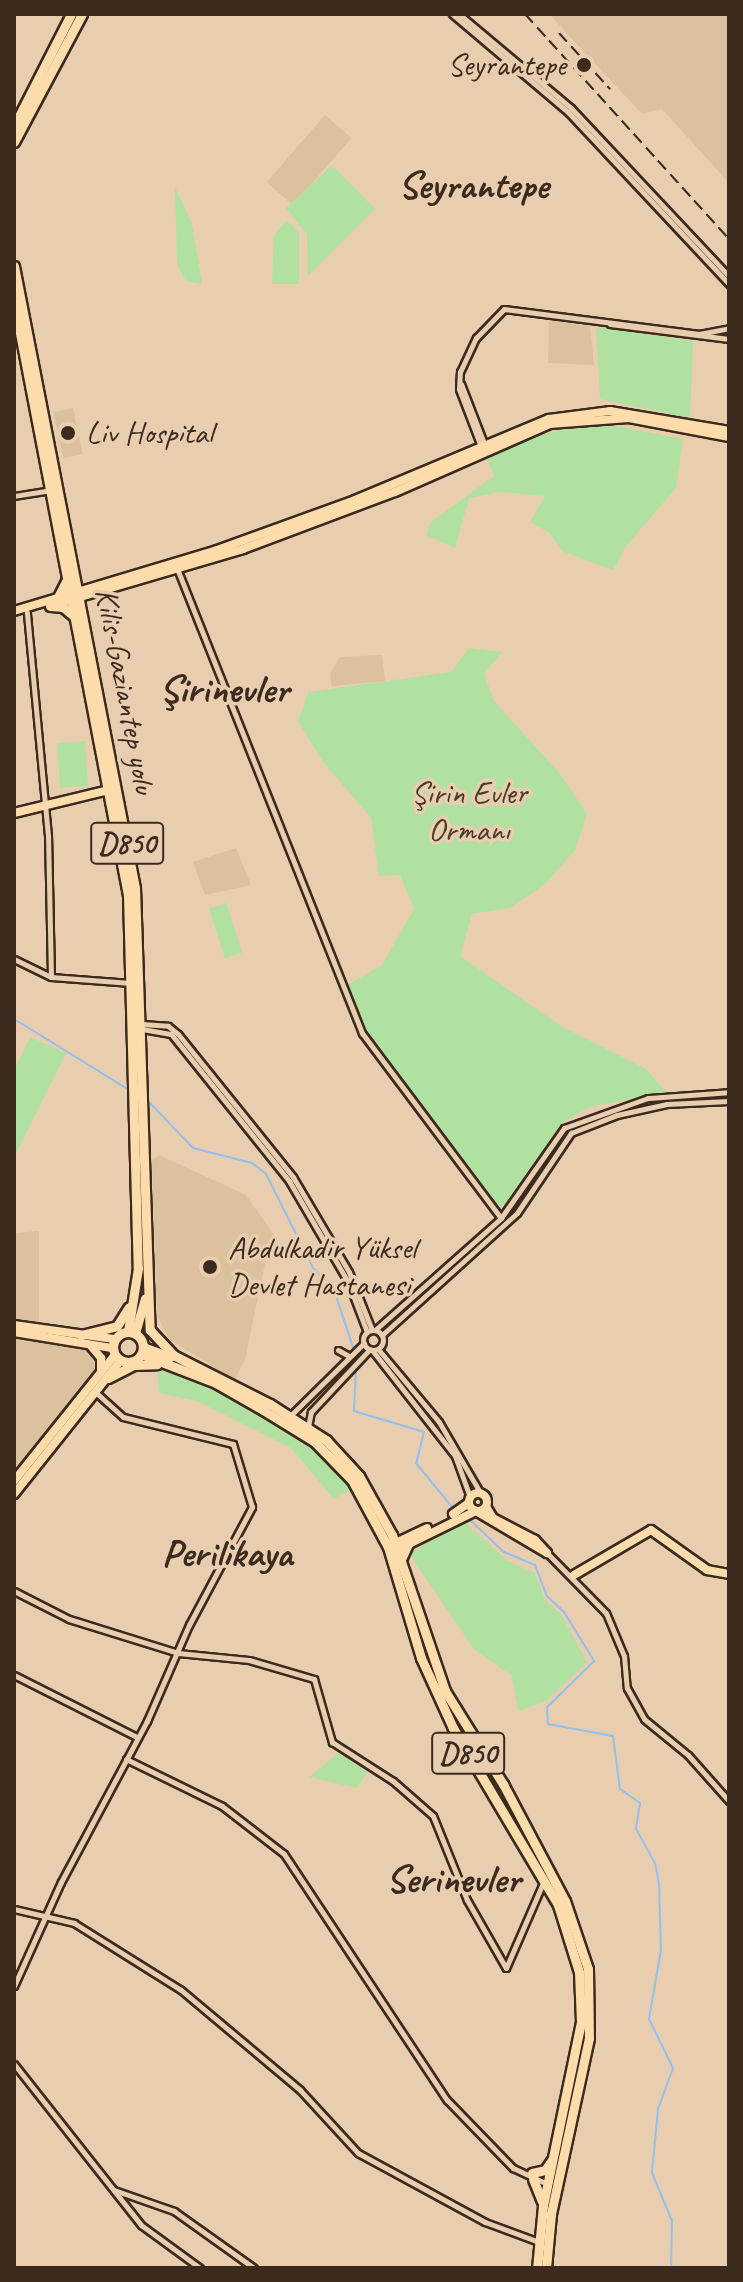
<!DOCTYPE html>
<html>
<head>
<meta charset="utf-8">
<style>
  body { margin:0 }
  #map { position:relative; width:743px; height:2282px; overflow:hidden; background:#e8cdaf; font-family:Caveat,sans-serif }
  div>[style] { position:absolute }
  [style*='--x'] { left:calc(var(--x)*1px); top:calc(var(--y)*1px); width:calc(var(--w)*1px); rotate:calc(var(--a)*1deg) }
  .built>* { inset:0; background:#dcc19e; transform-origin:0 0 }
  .green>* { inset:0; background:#b1e1a0; transform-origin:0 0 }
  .stream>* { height:2px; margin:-1px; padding:0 1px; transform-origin:1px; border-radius:1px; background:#92c1ed }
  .roads { filter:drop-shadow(2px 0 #3b2a1e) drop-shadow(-2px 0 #3b2a1e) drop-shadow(0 2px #3b2a1e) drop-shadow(0 -2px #3b2a1e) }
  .minor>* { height:5px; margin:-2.5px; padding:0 2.5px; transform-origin:2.5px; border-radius:2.5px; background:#e8cdaf }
  .minor>.ring { margin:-2.5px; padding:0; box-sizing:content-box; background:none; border:5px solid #e8cdaf; border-radius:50% }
  .major>* { height:8px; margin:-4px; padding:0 4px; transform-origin:4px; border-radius:4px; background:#fddcac }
  .major>.ring { margin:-4px; padding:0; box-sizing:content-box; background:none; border:8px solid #fddcac; border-radius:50% }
  .highway>* { height:9px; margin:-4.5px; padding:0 4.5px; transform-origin:4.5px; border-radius:4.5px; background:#fddcac }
  .highway>.ring { margin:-4.5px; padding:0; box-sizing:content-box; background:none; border:9px solid #fddcac; border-radius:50% }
  .rail>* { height:2px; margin-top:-1px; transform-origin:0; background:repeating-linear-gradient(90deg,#3b2a1e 0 12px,transparent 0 18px) }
  .dots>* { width:22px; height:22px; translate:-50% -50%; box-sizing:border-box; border:4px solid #e8cdaf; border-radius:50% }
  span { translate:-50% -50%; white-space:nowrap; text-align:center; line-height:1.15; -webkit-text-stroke:7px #e8cdaf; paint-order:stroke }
  .shield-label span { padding:2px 6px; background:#e8cdaf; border:2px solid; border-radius:6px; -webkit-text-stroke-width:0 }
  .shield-label { font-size:30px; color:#3b2a1e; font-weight:700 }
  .poi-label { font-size:32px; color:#3b2a1e }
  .right { translate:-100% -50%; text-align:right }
  .left { translate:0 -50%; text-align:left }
  .street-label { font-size:32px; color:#3b2a1e }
  .park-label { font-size:32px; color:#473c2b }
  .district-label { font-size:40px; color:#3b2a1e; font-weight:700 }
  .frame { position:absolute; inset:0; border:16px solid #3b2a1e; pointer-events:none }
</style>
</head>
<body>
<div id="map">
  <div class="built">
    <i style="clip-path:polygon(549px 14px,729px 14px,729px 183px,662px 109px,642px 114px)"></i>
    <i style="left:325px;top:115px;width:35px;height:89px;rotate:41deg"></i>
    <i style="clip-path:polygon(549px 320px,590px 326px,594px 365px,548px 363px)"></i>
    <i style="left:73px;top:408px;width:47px;height:20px;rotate:78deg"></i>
    <i style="clip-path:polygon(382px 655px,385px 681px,332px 686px,330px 674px,340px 657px)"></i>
    <i style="clip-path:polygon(236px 848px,251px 885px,205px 895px,193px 862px)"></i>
    <i style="clip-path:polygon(159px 1155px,246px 1195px,278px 1241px,267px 1254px,245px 1359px,235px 1380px,169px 1339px,157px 1315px,152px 1161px)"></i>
    <i style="clip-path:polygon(39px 1231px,39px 1338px,90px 1351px,100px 1360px,100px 1370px,14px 1476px,14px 1233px)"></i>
  </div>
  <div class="green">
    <i style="clip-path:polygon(329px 168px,335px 168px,375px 209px,308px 276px,307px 234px,286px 208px)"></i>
    <i style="clip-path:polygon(175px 187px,192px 224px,202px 284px,186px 281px,177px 264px)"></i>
    <i style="clip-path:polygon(287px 220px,299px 233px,299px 284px,272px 284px,274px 235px)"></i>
    <i style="clip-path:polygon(596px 327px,693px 341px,690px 418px,600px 399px)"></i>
    <i style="clip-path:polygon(592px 421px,683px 439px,676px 488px,626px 546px,613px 570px,562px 551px,549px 532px,530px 522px,545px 496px,499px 492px,469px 498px,455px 548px,426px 535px,431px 522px,494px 476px,484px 451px)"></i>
    <i style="clip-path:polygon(469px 648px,502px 652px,484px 674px,494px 701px,560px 774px,587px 814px,575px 850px,544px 885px,510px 908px,472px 914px,460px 956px,561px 1026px,646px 1069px,668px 1094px,592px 1106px,564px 1122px,512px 1202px,499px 1206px,366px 1031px,346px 986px,382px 965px,414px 909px,400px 875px,379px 876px,371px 818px,323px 762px,298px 721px,309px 692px,451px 672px)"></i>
    <i style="left:85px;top:741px;width:45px;height:28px;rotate:86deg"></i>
    <i style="left:226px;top:903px;width:52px;height:18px;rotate:72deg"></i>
    <i style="clip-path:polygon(30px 1037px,66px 1053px,14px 1157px,14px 1070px)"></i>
    <i style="clip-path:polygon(157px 1369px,204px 1382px,290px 1432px,320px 1452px,350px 1489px,334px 1499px,291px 1448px,197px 1401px,159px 1393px)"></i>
    <i style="clip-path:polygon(464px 1522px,508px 1561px,535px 1573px,545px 1600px,561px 1614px,587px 1662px,546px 1701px,518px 1711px,512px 1676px,474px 1649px,409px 1554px)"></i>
    <i style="clip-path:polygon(338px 1753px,368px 1771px,357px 1788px,309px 1777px)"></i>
  </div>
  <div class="stream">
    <i style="--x:14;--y:1019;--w:137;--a:31.6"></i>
    <i style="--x:147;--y:1100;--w:66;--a:46.2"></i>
    <i style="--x:193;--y:1148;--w:61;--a:14.3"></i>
    <i style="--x:252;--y:1163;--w:18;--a:38"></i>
    <i style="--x:266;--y:1174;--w:105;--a:63.4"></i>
    <i style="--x:313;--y:1268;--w:30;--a:46"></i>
    <i style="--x:334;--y:1290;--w:63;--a:71.6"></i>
    <i style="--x:356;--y:1368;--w:43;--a:92.7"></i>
    <i style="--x:354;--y:1411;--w:73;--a:16.7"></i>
    <i style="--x:424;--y:1432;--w:32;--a:104"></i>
    <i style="--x:416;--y:1463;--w:57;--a:50.7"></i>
    <i style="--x:470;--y:1520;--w:47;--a:43.3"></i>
    <i style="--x:504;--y:1552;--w:34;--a:23"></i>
    <i style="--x:535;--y:1565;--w:33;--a:69"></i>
    <i style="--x:547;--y:1596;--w:23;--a:43"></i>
    <i style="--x:564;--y:1612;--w:57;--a:58.5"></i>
    <i style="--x:594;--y:1661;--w:66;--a:135.6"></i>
    <i style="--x:547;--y:1707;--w:17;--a:87"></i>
    <i style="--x:548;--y:1724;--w:66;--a:10.5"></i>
    <i style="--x:613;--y:1736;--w:53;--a:82.5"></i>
    <i style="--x:620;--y:1789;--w:24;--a:35"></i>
    <i style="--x:640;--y:1803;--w:26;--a:99"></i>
    <i style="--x:636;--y:1829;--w:39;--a:61"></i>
    <i style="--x:655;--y:1863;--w:21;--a:79"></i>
    <i style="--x:659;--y:1884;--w:66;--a:88.3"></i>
    <i style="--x:661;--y:1950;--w:70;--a:99.9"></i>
    <i style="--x:649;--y:2019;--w:55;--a:63.9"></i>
    <i style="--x:673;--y:2068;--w:44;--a:110.1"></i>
    <i style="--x:658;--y:2109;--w:64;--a:95.4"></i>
    <i style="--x:652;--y:2173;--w:52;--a:67.4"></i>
    <i style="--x:672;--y:2221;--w:47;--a:91.2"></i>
  </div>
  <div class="roads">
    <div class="minor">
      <i style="--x:452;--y:14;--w:152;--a:40.2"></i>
      <i style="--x:568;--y:112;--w:236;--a:46.9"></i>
      <i style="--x:459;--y:14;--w:146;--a:40"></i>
      <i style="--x:571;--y:108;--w:231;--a:46.8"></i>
      <i style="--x:610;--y:324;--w:120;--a:7.2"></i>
      <i style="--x:461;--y:384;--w:66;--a:68.8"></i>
      <i style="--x:482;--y:449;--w:64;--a:-111"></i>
      <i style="--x:459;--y:389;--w:17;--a:-87"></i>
      <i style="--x:460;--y:372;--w:38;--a:-65"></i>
      <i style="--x:476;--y:338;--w:40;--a:-46"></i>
      <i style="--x:504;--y:309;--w:197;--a:7.3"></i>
      <i style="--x:699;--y:334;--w:31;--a:-11"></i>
      <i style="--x:14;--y:496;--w:37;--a:-9"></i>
      <i style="--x:176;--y:566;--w:503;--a:68.28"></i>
      <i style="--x:362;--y:1033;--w:231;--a:53.1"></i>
      <i style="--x:14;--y:959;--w:41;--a:25.9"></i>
      <i style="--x:51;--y:977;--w:141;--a:-91.2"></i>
      <i style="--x:48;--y:836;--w:225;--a:-95.4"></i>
      <i style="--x:51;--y:977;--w:80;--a:4.3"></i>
      <i style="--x:142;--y:1024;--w:26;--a:4"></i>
      <i style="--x:168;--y:1026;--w:13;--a:39"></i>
      <i style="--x:178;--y:1034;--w:184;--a:51.2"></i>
      <i style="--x:293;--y:1177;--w:110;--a:59.5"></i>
      <i style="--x:349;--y:1272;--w:62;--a:68.4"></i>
      <i style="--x:142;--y:1029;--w:29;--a:10"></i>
      <i style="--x:171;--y:1034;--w:189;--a:51.2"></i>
      <i style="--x:289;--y:1181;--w:117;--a:59.7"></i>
      <i style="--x:348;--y:1282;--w:53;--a:69.2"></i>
      <i style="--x:375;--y:1330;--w:169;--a:-41.6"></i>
      <i style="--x:501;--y:1218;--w:110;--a:-55"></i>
      <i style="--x:564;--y:1128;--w:89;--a:-19.7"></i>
      <i style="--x:648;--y:1098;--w:81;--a:-4.2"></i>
      <i class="ring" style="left:363px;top:1330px;width:15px;height:15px"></i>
      <i style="--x:382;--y:1335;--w:182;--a:-42.1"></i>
      <i style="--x:517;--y:1213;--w:97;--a:-56"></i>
      <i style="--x:571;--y:1133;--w:49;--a:-21.4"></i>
      <i style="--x:617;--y:1115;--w:51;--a:-12.4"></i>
      <i style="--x:667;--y:1104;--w:62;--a:-2.8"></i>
      <i style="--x:378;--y:1349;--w:95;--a:50.1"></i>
      <i style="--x:439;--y:1422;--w:83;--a:59.7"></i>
      <i style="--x:338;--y:1350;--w:13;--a:29"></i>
      <i style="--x:372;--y:1350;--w:135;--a:51.9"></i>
      <i style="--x:455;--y:1456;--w:44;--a:69.9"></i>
      <i style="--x:290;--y:1416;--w:104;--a:-44.6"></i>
      <i style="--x:308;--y:1427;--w:15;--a:-79"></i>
      <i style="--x:311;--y:1412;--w:86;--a:-46.9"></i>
      <i style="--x:547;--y:1553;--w:84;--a:45.5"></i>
      <i style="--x:606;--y:1613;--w:47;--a:67.3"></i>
      <i style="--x:624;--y:1656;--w:32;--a:85"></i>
      <i style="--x:627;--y:1688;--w:35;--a:61"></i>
      <i style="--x:644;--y:1719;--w:57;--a:39.3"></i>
      <i style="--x:688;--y:1755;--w:62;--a:48.3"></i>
      <i style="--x:14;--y:1591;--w:62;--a:27"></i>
      <i style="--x:69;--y:1619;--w:114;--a:17.3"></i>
      <i style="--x:178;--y:1653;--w:71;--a:5.6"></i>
      <i style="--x:249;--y:1660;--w:68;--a:16.3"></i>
      <i style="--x:314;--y:1679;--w:66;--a:74.1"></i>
      <i style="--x:332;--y:1742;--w:72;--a:32.6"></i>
      <i style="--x:393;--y:1781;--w:53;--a:41.2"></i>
      <i style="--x:433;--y:1816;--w:91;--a:68"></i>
      <i style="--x:467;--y:1900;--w:78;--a:60.2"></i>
      <i style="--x:506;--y:1968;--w:93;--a:-66.5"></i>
      <i style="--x:14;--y:1675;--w:138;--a:26.8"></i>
      <i style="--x:126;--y:1759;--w:107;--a:26.1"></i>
      <i style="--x:222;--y:1806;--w:78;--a:37.7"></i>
      <i style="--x:284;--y:1854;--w:295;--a:56.5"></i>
      <i style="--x:447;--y:2100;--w:95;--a:45.9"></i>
      <i style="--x:513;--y:2168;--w:38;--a:25"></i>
      <i style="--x:14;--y:1909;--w:62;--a:13.1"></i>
      <i style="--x:74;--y:1923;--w:126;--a:32.1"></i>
      <i style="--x:181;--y:1990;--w:155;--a:40"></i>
      <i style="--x:300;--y:2090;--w:86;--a:47.4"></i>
      <i style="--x:358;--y:2153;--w:145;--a:28.5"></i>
      <i style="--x:485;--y:2222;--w:58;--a:20.3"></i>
      <i style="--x:14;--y:1986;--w:114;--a:-65.7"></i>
      <i style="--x:61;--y:1882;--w:183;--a:-61.9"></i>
      <i style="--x:147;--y:1721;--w:105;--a:-66.4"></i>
      <i style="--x:189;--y:1625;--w:134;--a:-61.9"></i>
      <i style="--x:252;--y:1507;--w:66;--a:-106.8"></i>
      <i style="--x:233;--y:1444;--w:113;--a:-166.2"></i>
      <i style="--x:123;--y:1417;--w:36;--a:-138"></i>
      <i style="--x:14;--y:2064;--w:205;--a:51.7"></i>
      <i style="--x:141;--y:2225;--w:73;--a:36.1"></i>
      <i style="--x:114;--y:2190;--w:64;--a:19.3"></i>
      <i style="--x:174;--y:2211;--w:98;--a:35.5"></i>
    </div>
    <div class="major">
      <i style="--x:53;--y:605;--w:198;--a:-16.4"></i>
      <i style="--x:243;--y:549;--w:162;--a:-20.6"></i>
      <i style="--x:395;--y:492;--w:169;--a:-23.7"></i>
      <i style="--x:550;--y:424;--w:79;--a:-4.3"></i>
      <i style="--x:629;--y:418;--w:102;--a:10.8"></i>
      <i style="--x:14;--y:611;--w:212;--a:-16.7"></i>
      <i style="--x:217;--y:550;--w:147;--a:-19.9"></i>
      <i style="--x:355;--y:500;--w:210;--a:-22.7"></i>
      <i style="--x:549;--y:419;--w:62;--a:-7.5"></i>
      <i style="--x:610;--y:411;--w:121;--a:9.5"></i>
      <i style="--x:14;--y:813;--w:97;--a:-13.7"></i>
      <i style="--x:14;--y:1325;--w:101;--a:8"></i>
      <i style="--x:14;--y:1332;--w:99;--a:9.3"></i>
      <i style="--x:91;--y:1346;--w:16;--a:50"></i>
      <i style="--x:101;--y:1358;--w:13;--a:90"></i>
      <i style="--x:14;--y:1481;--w:161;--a:-51.3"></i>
      <i class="ring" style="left:469px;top:1493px;width:10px;height:10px"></i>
      <i style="--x:14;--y:1494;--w:171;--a:-51.4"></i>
      <i style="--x:453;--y:1514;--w:19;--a:-35"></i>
      <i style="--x:389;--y:1546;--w:42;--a:-25.3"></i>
      <i style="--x:403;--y:1547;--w:81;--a:-26.3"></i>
      <i style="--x:476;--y:1511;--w:82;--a:30.6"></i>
      <i style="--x:547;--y:1553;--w:18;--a:-133"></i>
      <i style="--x:535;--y:1540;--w:47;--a:-152.4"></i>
      <i style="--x:493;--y:1518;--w:13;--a:-122"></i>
      <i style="--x:574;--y:1575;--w:89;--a:-30.3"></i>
      <i style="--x:651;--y:1530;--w:69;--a:35.5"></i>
      <i style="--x:707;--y:1570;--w:22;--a:10"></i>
    </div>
    <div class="highway">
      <i style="--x:14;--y:126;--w:126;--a:-63"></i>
      <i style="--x:14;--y:142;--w:145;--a:-62"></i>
      <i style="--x:14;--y:266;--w:634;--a:78.99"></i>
      <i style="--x:135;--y:888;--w:442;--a:88.1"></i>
      <i style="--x:150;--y:1330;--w:34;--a:47"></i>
      <i style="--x:173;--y:1355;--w:109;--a:26.8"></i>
      <i style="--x:270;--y:1404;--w:67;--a:32.7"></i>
      <i style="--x:326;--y:1440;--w:49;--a:47.5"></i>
      <i style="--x:359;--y:1476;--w:68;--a:60.8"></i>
      <i style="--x:392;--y:1535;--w:165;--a:71.2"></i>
      <i style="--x:445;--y:1691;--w:110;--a:58.1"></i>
      <i style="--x:503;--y:1784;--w:132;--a:62.1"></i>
      <i style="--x:565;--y:1901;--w:72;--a:71.3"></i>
      <i style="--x:588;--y:1969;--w:69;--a:89.2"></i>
      <i style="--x:589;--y:2038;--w:180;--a:102.2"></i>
      <i style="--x:551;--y:2214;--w:54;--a:95.3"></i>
      <i style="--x:14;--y:302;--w:604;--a:79.12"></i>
      <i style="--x:128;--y:895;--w:373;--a:88.5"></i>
      <i style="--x:138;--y:1268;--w:64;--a:99"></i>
      <i style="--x:58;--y:597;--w:18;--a:-63"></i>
      <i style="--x:50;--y:606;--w:13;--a:4"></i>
      <i style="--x:63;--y:607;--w:16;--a:40"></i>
      <i class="ring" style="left:113px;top:1332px;width:21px;height:21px"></i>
      <i style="--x:135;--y:1333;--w:36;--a:-74"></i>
      <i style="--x:81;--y:1335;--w:37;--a:-14"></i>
      <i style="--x:117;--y:1326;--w:22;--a:-58"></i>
      <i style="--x:143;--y:1347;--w:29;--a:20"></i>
      <i style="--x:141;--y:1354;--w:80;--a:21.1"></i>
      <i style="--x:216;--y:1383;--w:54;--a:29.9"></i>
      <i style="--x:263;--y:1410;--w:61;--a:31.6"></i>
      <i style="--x:315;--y:1442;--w:53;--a:45.8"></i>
      <i style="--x:352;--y:1480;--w:76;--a:61.8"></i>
      <i style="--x:388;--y:1547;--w:116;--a:73.4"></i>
      <i style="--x:421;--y:1658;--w:77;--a:65.4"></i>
      <i style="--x:453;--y:1728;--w:206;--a:59.3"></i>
      <i style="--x:558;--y:1905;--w:70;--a:72.6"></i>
      <i style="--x:579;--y:1972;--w:50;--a:87.7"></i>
      <i style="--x:581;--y:2022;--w:188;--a:101.7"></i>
      <i style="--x:543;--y:2206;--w:62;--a:95.5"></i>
      <i style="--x:108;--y:1378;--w:28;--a:-27"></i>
      <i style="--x:133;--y:1365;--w:24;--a:-2"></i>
      <i style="--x:401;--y:1559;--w:17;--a:-65"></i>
      <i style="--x:532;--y:2173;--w:13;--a:-13"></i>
      <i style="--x:545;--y:2170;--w:12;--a:-55"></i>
      <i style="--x:533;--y:2179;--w:24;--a:68"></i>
    </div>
  </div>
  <div class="rail">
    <i style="--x:525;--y:14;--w:304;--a:47.8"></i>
    <i style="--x:559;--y:33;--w:76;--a:47.7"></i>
  </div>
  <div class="dots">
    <i style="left:584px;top:65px;background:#3b2a1e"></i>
    <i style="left:68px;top:433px;background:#3b2a1e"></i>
    <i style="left:210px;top:1267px;background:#3b2a1e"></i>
  </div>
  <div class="shield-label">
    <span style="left:127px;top:843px">D850</span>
    <span style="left:468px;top:1753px">D850</span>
  </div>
  <div class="poi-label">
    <span class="right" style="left:566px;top:65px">Seyrantepe</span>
    <span class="left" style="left:86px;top:433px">Liv Hospital</span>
    <span class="left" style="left:228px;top:1267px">Abdulkadir Yüksel<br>Devlet Hastanesi</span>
  </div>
  <div class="street-label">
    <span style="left:125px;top:691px;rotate:79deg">Kilis-Gaziantep yolu</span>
  </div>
  <div class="park-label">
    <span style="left:469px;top:812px">Şirin Evler<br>Ormanı</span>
  </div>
  <div class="district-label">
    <span style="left:473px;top:185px">Seyrantepe</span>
    <span style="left:224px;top:689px">Şirinevler</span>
    <span style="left:227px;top:1553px">Perilikaya</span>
    <span style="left:453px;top:1879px">Serinevler</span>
  </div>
  <div class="frame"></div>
</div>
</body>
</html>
